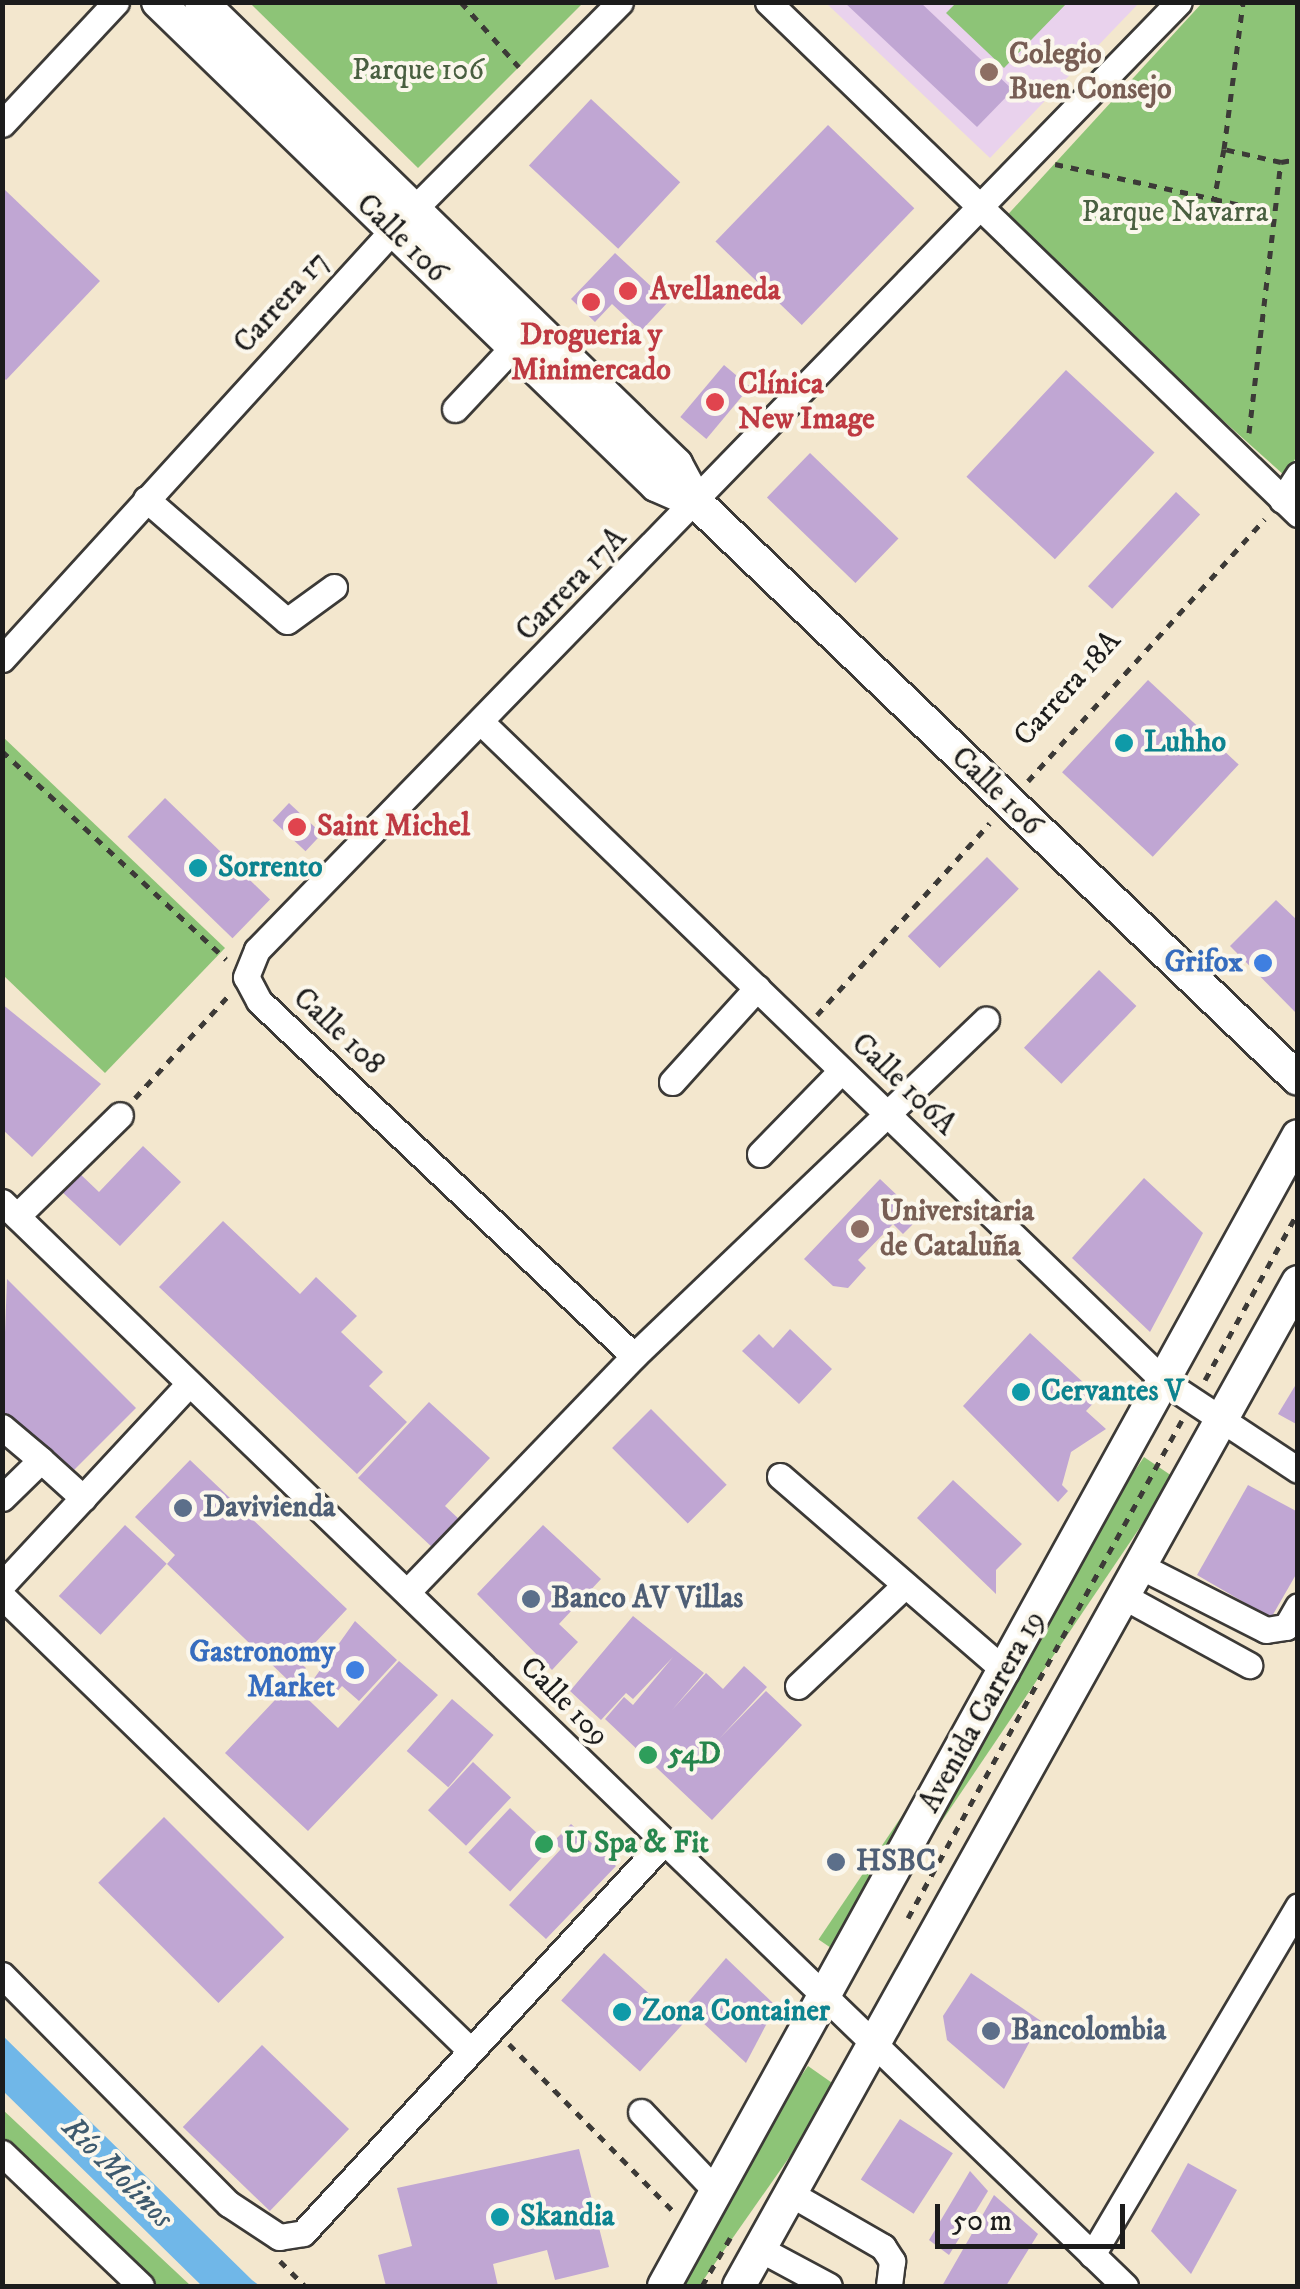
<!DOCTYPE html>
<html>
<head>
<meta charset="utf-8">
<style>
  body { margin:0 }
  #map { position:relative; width:1300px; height:2289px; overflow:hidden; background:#f3e7ce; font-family:"IM FELL DW Pica",serif }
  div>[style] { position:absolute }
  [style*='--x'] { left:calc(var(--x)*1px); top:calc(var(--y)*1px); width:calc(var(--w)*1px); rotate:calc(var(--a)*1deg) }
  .built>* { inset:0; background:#e9d2ed }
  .green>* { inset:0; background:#8dc477; transform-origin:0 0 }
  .water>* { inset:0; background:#70b7e8 }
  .building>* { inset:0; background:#c0a6d3; transform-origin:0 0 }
  .path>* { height:5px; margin-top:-2.5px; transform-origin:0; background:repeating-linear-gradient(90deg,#3c3a37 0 8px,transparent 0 16px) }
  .roads { filter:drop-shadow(2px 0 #3c3a37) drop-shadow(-2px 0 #3c3a37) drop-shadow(0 2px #3c3a37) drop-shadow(0 -2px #3c3a37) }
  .minor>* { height:25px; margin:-12.5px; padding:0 12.5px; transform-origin:12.5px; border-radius:12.5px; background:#fff }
  .major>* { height:32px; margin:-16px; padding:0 16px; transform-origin:16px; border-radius:16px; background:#fff }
  .dots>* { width:28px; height:28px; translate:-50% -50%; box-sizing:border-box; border:5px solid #fbf7ec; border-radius:50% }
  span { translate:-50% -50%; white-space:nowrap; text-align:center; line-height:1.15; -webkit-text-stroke:8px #fbf7ec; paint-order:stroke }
  .education-label { font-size:30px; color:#785e54; font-weight:700 }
  .left { translate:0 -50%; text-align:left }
  .park-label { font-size:30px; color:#495f40 }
  .street-label { font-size:30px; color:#1c1c1c }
  .health-label { font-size:30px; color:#be3a42; font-weight:700 }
  .culture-label { font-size:30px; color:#0d838f; font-weight:700 }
  .shop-label { font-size:30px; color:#366cbe; font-weight:700 }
  .right { translate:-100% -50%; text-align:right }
  .service-label { font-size:30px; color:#4e5e75; font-weight:700 }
  .leisure-label { font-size:30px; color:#27864d; font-weight:700 }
  .water-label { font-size:32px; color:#3e5a6e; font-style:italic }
  .frame { position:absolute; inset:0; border:5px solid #1c1c1c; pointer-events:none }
  .scale { position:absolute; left:935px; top:2204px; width:190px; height:45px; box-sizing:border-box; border:5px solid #1c1c1c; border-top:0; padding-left:12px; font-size:30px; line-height:35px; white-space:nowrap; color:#1c1c1c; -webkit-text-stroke:8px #fbf7ec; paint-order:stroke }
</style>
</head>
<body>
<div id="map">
  <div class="built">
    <i style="clip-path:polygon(826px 3px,1139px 3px,990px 158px)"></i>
  </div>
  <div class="green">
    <i style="clip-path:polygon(250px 3px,583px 3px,418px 168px)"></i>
    <i style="clip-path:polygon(956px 3px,956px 2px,1067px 3px,1004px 68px,946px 13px)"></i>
    <i style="clip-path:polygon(1202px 3px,1297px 3px,1298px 454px,1285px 476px,1001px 222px)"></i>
    <i style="clip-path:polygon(3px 737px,225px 948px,105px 1073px,3px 975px)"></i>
    <i style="left:1144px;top:1457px;width:36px;height:582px;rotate:34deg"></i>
    <i style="left:808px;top:2066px;width:37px;height:254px;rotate:35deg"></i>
    <i style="clip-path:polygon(2px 2109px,191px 2286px,151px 2286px,3px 2150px)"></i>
  </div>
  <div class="water">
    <i style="clip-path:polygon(2px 2035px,252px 2280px,260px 2286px,202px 2286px,3px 2091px)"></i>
  </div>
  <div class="building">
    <i style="clip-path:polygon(844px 2px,920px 2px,1013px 90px,977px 127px)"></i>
    <i style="left:591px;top:99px;width:122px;height:91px;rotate:43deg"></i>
    <i style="left:828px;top:125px;width:120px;height:162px;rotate:44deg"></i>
    <i style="clip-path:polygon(4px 189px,100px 281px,6px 380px,2px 377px)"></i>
    <i style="clip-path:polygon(615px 253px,668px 302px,641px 331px,612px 304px,595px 322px,571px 299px)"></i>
    <i style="left:724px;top:365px;width:34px;height:68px;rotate:40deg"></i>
    <i style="left:1066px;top:370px;width:121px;height:146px;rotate:43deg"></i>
    <i style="left:810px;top:453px;width:123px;height:62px;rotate:44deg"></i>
    <i style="left:1176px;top:492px;width:33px;height:129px;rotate:43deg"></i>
    <i style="left:1148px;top:680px;width:124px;height:126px;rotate:43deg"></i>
    <i style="left:165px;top:798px;width:146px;height:54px;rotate:44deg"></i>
    <i style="left:289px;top:803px;width:45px;height:24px;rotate:43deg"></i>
    <i style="left:987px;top:857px;width:45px;height:112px;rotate:45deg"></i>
    <i style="clip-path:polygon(1276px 900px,1298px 921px,1298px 1015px,1230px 946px)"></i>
    <i style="left:1099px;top:970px;width:52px;height:108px;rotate:44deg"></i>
    <i style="clip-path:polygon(2px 1004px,101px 1084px,32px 1157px,2px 1129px)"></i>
    <i style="clip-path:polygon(143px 1146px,181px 1182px,120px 1246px,59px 1189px,77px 1171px,99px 1192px)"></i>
    <i style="clip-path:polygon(1144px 1178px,1203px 1233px,1150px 1332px,1072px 1258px)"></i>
    <i style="clip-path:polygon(880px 1179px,920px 1217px,903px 1234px,893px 1224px,858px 1260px,866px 1268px,848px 1288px,833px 1286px,804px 1259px)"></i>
    <i style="clip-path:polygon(223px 1221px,300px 1294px,316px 1277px,357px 1316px,341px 1332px,383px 1372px,369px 1386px,407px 1422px,357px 1474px,159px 1287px)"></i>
    <i style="clip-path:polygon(7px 1279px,136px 1408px,67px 1477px,2px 1413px)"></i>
    <i style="clip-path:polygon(790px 1329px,832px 1369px,799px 1404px,742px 1351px,759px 1334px,773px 1348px)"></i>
    <i style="clip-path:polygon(1030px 1333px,1099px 1397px,1086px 1411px,1106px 1429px,1071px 1452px,1062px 1485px,1068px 1491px,1058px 1502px,963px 1406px)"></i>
    <i style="clip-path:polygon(1298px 1381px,1298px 1425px,1278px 1414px)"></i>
    <i style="clip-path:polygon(429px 1402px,490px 1458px,445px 1506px,460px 1520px,433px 1548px,358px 1478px)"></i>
    <i style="left:651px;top:1409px;width:107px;height:55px;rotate:45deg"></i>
    <i style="clip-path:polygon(190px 1460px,347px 1609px,298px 1661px,306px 1668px,291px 1683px,167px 1564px,175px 1555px,135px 1517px)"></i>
    <i style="clip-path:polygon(953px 1480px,1022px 1544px,996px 1570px,996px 1594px,917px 1518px)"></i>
    <i style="clip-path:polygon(1248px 1485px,1298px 1512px,1298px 1571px,1271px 1618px,1197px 1575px)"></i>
    <i style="left:125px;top:1525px;width:57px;height:97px;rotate:43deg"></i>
    <i style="clip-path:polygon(543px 1525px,601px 1579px,559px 1624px,578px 1642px,552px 1670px,477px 1594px)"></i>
    <i style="clip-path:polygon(633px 1616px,704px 1673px,672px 1710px,706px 1673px,723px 1689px,744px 1666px,767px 1687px,719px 1739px,766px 1691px,802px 1725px,712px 1820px,605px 1719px,624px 1697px,633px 1705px,673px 1657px,633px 1699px,626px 1693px,601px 1720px,570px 1691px)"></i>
    <i style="clip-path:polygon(355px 1621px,397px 1660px,359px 1701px,342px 1686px,332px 1697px,313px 1680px)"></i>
    <i style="clip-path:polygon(399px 1661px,438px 1695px,308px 1831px,225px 1753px,291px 1683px,338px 1728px)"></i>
    <i style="left:452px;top:1699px;width:55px;height:69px;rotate:41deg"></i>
    <i style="left:473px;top:1762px;width:52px;height:66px;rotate:43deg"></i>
    <i style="left:510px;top:1808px;width:57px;height:61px;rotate:43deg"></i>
    <i style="left:164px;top:1817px;width:170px;height:93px;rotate:45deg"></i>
    <i style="clip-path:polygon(571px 1824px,616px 1866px,546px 1939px,509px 1905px,561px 1849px,553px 1842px)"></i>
    <i style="left:604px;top:1953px;width:106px;height:64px;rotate:42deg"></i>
    <i style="clip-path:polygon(726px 1958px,776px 2006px,746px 2063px,685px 2006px)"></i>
    <i style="clip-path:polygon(971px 1973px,1041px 2021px,1004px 2089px,947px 2040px,943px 2016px)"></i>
    <i style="left:262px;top:2045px;width:121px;height:114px;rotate:44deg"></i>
    <i style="left:900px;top:2119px;width:63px;height:72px;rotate:33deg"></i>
    <i style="clip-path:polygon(579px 2149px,609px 2267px,555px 2280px,547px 2250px,493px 2264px,498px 2286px,386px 2286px,378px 2255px,412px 2246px,397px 2188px)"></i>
    <i style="clip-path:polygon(1188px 2163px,1237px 2190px,1191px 2274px,1151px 2231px)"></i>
    <i style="clip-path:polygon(970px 2171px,988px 2191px,949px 2255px,929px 2240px)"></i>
    <i style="clip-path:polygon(994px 2195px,1038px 2234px,1006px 2286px,942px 2286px)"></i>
  </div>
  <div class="path">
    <i style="--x:461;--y:2;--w:87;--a:48.3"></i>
    <i style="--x:1224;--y:149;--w:148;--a:-82.6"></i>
    <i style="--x:1281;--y:162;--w:17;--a:-10"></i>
    <i style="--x:1055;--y:164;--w:163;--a:12.4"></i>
    <i style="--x:1249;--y:433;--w:273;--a:-83.3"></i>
    <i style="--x:1281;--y:162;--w:58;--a:-167.2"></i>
    <i style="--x:1224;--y:149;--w:51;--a:101.3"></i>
    <i style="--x:1214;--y:199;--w:58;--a:12.8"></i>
    <i style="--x:2;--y:751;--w:306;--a:42.9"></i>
    <i style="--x:1028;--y:781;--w:353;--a:-47.9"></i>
    <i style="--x:817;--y:1015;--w:258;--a:-48"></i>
    <i style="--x:135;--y:1098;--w:139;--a:-47.6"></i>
    <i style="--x:1205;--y:1380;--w:192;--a:-61"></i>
    <i style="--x:908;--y:1918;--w:568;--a:-61.18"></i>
    <i style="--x:509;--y:2044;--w:234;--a:45.5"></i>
    <i style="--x:280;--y:2261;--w:35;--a:45"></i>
    <i style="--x:702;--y:2286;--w:56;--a:-59.7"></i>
  </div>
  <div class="roads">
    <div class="minor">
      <i style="--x:768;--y:2;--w:737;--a:44.01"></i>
      <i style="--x:2;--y:124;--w:167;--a:-46.9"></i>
      <i style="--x:455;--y:409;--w:85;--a:-46.9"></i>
      <i style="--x:146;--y:499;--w:186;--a:40.9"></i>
      <i style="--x:287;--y:621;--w:58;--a:-35.9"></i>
      <i style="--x:1282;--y:500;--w:30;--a:-57"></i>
      <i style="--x:2;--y:659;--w:579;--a:-47.66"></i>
      <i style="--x:392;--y:231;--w:323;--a:-45.1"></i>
      <i style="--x:482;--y:723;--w:949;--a:43.98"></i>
      <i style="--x:1165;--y:1382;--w:159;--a:33.5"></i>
      <i style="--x:672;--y:1082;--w:127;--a:-47.9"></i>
      <i style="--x:760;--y:1154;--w:116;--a:-45.7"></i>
      <i style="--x:2;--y:1202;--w:1561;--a:43.99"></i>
      <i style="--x:17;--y:1216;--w:144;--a:-44.4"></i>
      <i style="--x:634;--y:1356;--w:516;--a:-136.57"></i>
      <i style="--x:259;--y:1001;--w:27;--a:-118"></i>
      <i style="--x:246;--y:977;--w:29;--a:-68"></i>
      <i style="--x:257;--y:950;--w:1322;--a:-45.8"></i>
      <i style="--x:2;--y:1427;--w:51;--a:40.2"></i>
      <i style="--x:780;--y:1476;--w:299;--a:40.9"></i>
      <i style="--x:2;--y:1498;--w:54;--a:-44.3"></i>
      <i style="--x:41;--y:1460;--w:57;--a:42.1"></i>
      <i style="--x:1140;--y:1566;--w:141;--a:26.9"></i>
      <i style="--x:1266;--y:1630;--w:20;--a:-9"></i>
      <i style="--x:1286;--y:1627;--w:24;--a:-60"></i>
      <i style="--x:2;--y:1585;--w:275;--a:-47.1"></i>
      <i style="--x:408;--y:1591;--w:326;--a:-46.1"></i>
      <i style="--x:634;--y:1356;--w:487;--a:-43.7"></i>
      <i style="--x:2;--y:1596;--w:652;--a:44.13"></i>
      <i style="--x:1123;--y:1596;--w:144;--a:28.7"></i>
      <i style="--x:798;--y:1686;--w:147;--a:-43.3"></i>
      <i style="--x:2;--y:1975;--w:322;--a:45.3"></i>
      <i style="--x:229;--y:2204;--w:60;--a:33.4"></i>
      <i style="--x:279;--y:2237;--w:24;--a:-9"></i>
      <i style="--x:303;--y:2233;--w:528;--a:-47.3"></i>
      <i style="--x:641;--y:2112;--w:110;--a:46.5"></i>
      <i style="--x:2;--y:2153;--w:192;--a:43.7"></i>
      <i style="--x:791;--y:2194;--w:106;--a:29.9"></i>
      <i style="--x:883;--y:2247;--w:17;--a:57"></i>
      <i style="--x:892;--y:2261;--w:25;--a:97"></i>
      <i style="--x:760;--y:2249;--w:78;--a:28.2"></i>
      <i style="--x:1092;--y:2255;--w:405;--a:-59.4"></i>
    </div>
    <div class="major">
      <i style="--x:158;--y:2;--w:694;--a:44.12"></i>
      <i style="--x:656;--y:485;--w:45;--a:23.7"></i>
      <i style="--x:201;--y:2;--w:663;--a:44.21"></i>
      <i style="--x:676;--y:464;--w:44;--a:61.7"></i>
      <i style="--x:697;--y:503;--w:832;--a:43.78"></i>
      <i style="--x:664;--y:2286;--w:1313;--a:-61.13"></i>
      <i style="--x:739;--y:2286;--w:1149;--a:-60.89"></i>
    </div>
  </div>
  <div class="dots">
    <i style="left:989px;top:72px;background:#8d6e63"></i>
    <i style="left:628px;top:291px;background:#e0444e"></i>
    <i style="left:591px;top:302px;background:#e0444e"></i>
    <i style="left:715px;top:402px;background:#e0444e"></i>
    <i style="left:1124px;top:743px;background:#0f9aa8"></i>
    <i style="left:297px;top:827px;background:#e0444e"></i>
    <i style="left:198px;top:868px;background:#0f9aa8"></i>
    <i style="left:1263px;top:963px;background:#3f7fe0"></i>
    <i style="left:860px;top:1229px;background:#8d6e63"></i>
    <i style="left:1021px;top:1392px;background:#0f9aa8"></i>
    <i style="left:183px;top:1508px;background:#5c6f8a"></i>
    <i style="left:531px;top:1599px;background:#5c6f8a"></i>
    <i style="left:355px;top:1670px;background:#3f7fe0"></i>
    <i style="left:648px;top:1755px;background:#2e9e5b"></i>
    <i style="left:544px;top:1844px;background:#2e9e5b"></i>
    <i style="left:836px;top:1862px;background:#5c6f8a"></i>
    <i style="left:622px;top:2012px;background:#0f9aa8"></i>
    <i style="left:991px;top:2031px;background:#5c6f8a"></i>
    <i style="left:500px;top:2217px;background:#0f9aa8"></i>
  </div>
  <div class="education-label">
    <span class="left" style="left:1009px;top:72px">Colegio<br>Buen Consejo</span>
    <span class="left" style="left:880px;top:1229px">Universitaria<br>de Cataluña</span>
  </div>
  <div class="park-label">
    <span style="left:418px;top:71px">Parque 106</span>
    <span style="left:1175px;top:213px">Parque Navarra</span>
  </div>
  <div class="street-label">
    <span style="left:401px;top:239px;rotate:44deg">Calle 106</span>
    <span style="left:282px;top:303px;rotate:-48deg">Carrera 17</span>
    <span style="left:572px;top:585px;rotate:-46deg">Carrera 17A</span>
    <span style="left:1068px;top:689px;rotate:-48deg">Carrera 18A</span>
    <span style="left:996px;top:792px;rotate:44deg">Calle 106</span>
    <span style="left:338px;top:1032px;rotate:43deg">Calle 108</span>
    <span style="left:903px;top:1085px;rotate:44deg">Calle 106A</span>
    <span style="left:564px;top:1702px;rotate:45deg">Calle 109</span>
    <span style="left:983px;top:1712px;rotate:-61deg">Avenida Carrera 19</span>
  </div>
  <div class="health-label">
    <span class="left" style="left:650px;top:291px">Avellaneda</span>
    <span style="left:591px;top:353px">Drogueria y<br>Minimercado</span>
    <span class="left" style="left:738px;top:402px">Clínica<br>New Image</span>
    <span class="left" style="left:317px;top:827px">Saint Michel</span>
  </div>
  <div class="culture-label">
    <span class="left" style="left:1144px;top:743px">Luhho</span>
    <span class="left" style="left:218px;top:868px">Sorrento</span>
    <span class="left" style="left:1041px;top:1392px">Cervantes V</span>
    <span class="left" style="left:642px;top:2012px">Zona Container</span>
    <span class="left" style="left:520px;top:2217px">Skandia</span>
  </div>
  <div class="shop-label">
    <span class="right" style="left:1243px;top:963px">Grifox</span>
    <span class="right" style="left:335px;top:1670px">Gastronomy<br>Market</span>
  </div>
  <div class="service-label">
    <span class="left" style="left:203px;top:1508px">Davivienda</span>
    <span class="left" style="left:551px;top:1599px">Banco AV Villas</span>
    <span class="left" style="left:856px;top:1862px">HSBC</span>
    <span class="left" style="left:1011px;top:2031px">Bancolombia</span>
  </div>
  <div class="leisure-label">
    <span class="left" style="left:668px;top:1755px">54D</span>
    <span class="left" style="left:564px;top:1844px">U Spa &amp; Fit</span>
  </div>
  <div class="water-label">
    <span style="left:117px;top:2173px;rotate:45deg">Río Molinos</span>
  </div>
  <div class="frame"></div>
  <div class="scale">50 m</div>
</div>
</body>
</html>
